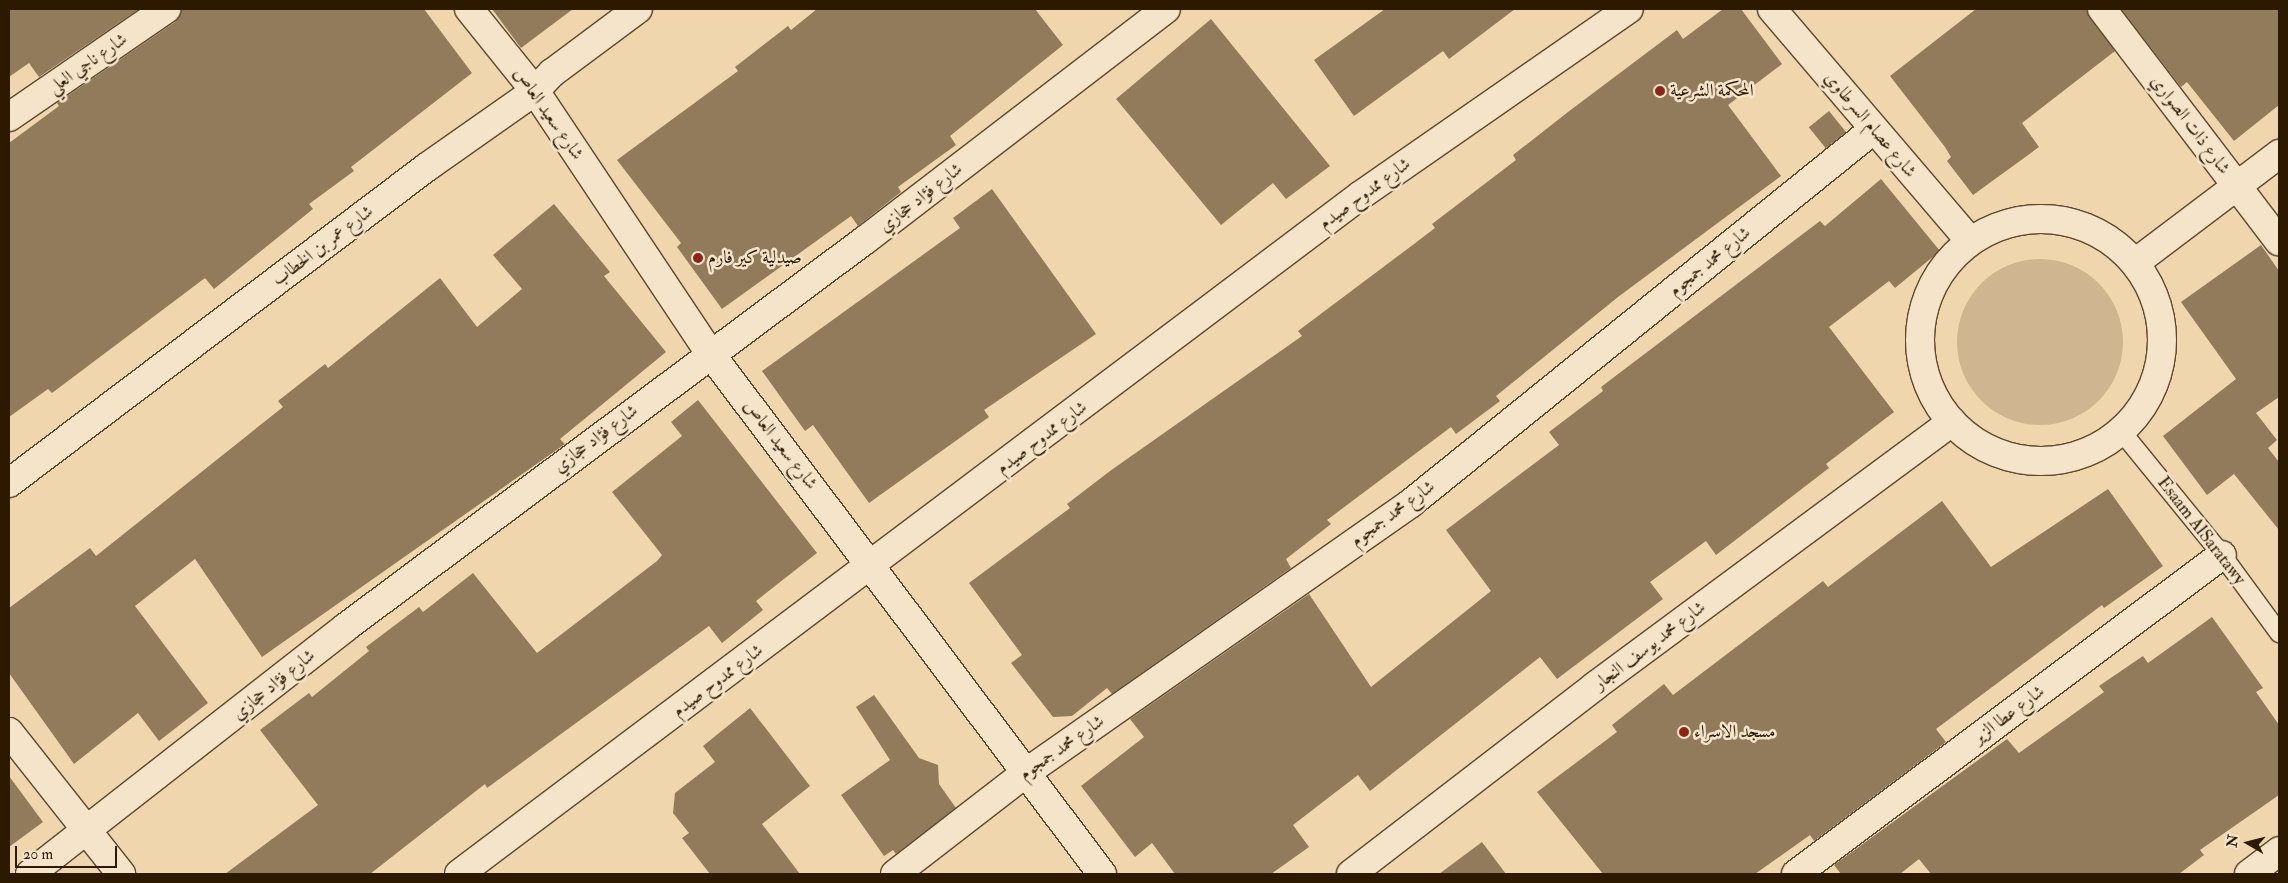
<!DOCTYPE html>
<html>
<head>
<meta charset="utf-8">
<style>
  body { margin:0 }
  #map { position:relative; width:2288px; height:883px; overflow:hidden; background:#f0d6ad; font-family:"IM FELL Double Pica",Amiri,serif }
  div>[style] { position:absolute }
  [style*='--x'] { left:calc(var(--x)*1px); top:calc(var(--y)*1px); width:calc(var(--w)*1px); rotate:calc(var(--a)*1deg) }
  .green>* { inset:0; background:#cfb690 }
  .round { border-radius:50% }
  .building>* { inset:0; background:#927b5a; transform-origin:0 0 }
  .roads { filter:drop-shadow(1px 0 #5d482b) drop-shadow(-1px 0 #5d482b) drop-shadow(0 1px #5d482b) drop-shadow(0 -1px #5d482b) }
  .service>* { height:18px; margin:-9px; padding:0 9px; transform-origin:9px; border-radius:9px; background:#f5e4ca }
  .minor>* { height:28px; margin:-14px; padding:0 14px; transform-origin:14px; border-radius:14px; background:#f5e4ca }
  .minor>.ring { margin:-14px; padding:0; box-sizing:content-box; background:none; border:28px solid #f5e4ca; border-radius:50% }
  .tertiary>* { height:28px; margin:-14px; padding:0 14px; transform-origin:14px; border-radius:14px; background:#f5e4ca }
  .dots>* { width:14px; height:14px; translate:-50% -50%; box-sizing:border-box; border:2px solid #f5e4ca; border-radius:50% }
  span { translate:-50% -50%; white-space:nowrap; text-align:center; line-height:1.15; -webkit-text-stroke:5px #f5e4ca; paint-order:stroke }
  .street-label { font-size:18px; color:#2c1900 }
  .poi-label { font-size:18px; color:#2c1900 }
  .left { translate:0 -50%; text-align:left }
  .frame { position:absolute; inset:0; border:10px solid #2c1900; pointer-events:none }
  .north { position:absolute; left:2223px; top:818px; width:50px; height:50px; -webkit-text-stroke:4px #f5e4ca; paint-order:stroke; rotate:278deg; font-size:14px; font-weight:700; line-height:20px; text-align:center; color:#2c1900 }
  .north::after { content:''; display:block; margin:auto; width:18px; height:22px; background:#2c1900; clip-path:polygon(50% 0,100% 100%,50% 72%,0 100%) }
  .scale { position:absolute; left:15px; top:846px; width:102px; height:22px; box-sizing:border-box; border:2px solid #2c1900; border-top:0; padding-left:6px; font-size:15px; line-height:18px; white-space:nowrap; color:#2c1900; -webkit-text-stroke:4px #f5e4ca; paint-order:stroke }
</style>
</head>
<body>
<div id="map">
  <div class="green">
    <i class="round" style="left:1957px;top:259px;width:166px;height:166px"></i>
  </div>
  <div class="building">
    <i style="clip-path:polygon(9px 9px,139px 9px,39px 77px,29px 63px,9px 77px)"></i>
    <i style="clip-path:polygon(181px 9px,424px 9px,472px 73px,351px 167px,354px 171px,309px 204px,313px 209px,214px 289px,205px 278px,52px 393px,48px 389px,9px 417px,9px 143px,59px 106px,57px 103px,175px 22px)"></i>
    <i style="clip-path:polygon(492px 9px,573px 9px,521px 48px)"></i>
    <i style="clip-path:polygon(817px 9px,1035px 9px,1063px 45px,950px 136px,956px 145px,898px 187px,901px 192px,858px 226px,851px 216px,722px 309px,677px 247px,681px 243px,617px 160px,738px 71px,735px 67px,788px 26px,791px 30px)"></i>
    <i style="clip-path:polygon(1385px 9px,1515px 9px,1449px 59px,1443px 51px,1354px 116px,1314px 60px)"></i>
    <i style="clip-path:polygon(1723px 9px,1741px 9px,1782px 64px,1728px 105px,1781px 176px,1618px 297px,1496px 396px,1500px 401px,1456px 434px,1451px 427px,1327px 520px,1331px 524px,1286px 559px,1291px 568px,1112px 694px,1107px 688px,1072px 716px,1053px 717px,1011px 663px,1022px 655px,969px 583px,1070px 508px,1067px 504px,1110px 471px,1302px 336px,1298px 331px,1414px 244px,1435px 228px,1432px 224px,1516px 160px,1513px 155px,1568px 112px,1677px 30px,1683px 39px)"></i>
    <i style="clip-path:polygon(1976px 9px,2087px 9px,2115px 51px,2022px 123px,2039px 147px,1973px 195px,1947px 161px,1951px 157px,1945px 147px,1890px 76px)"></i>
    <i style="clip-path:polygon(2121px 9px,2279px 9px,2279px 105px,2234px 141px,2187px 82px,2181px 87px)"></i>
    <i style="clip-path:polygon(1211px 19px,1330px 166px,1286px 199px,1273px 183px,1221px 225px,1116px 99px)"></i>
    <i style="left:1829px;top:111px;width:27px;height:26px;rotate:51deg"></i>
    <i style="clip-path:polygon(1881px 179px,1940px 251px,1895px 288px,1889px 281px,1829px 327px,1894px 412px,1826px 464px,1829px 468px,1716px 555px,1706px 541px,1650px 582px,1663px 599px,1557px 679px,1540px 657px,1370px 791px,1358px 775px,1293px 825px,1309px 847px,1271px 874px,1175px 874px,1152px 843px,1135px 857px,1081px 786px,1144px 737px,1130px 719px,1309px 594px,1371px 687px,1491px 591px,1446px 530px,1559px 445px,1549px 432px,1603px 391px,1601px 387px,1820px 221px,1825px 226px)"></i>
    <i style="clip-path:polygon(992px 189px,1096px 334px,984px 410px,989px 417px,869px 503px,813px 425px,805px 431px,762px 371px,960px 228px,953px 218px)"></i>
    <i style="clip-path:polygon(554px 204px,610px 272px,604px 276px,666px 352px,560px 439px,565px 444px,262px 657px,195px 559px,135px 606px,208px 703px,159px 741px,138px 713px,74px 764px,9px 673px,9px 608px,90px 548px,96px 556px,283px 407px,278px 401px,325px 364px,328px 368px,440px 278px,477px 327px,522px 289px,493px 255px)"></i>
    <i style="clip-path:polygon(2261px 245px,2279px 271px,2279px 397px,2256px 413px,2277px 440px,2268px 448px,2279px 462px,2279px 530px,2234px 474px,2207px 495px,2163px 436px,2236px 379px,2181px 302px)"></i>
    <i style="clip-path:polygon(698px 400px,817px 553px,756px 601px,763px 610px,722px 643px,709px 626px,487px 788px,485px 784px,370px 874px,225px 874px,318px 805px,260px 730px,309px 693px,312px 697px,369px 651px,366px 647px,419px 607px,423px 612px,473px 573px,537px 653px,657px 561px,662px 555px,612px 492px,682px 436px,671px 422px)"></i>
    <i style="clip-path:polygon(2108px 489px,2163px 566px,2104px 608px,2102px 605px,1936px 729px,1946px 742px,1814px 841px,1810px 835px,1755px 874px,1603px 874px,1537px 792px,1617px 732px,1612px 725px,1664px 684px,1673px 695px,1823px 581px,1828px 587px,1942px 501px,1991px 567px)"></i>
    <i style="clip-path:polygon(2212px 617px,2263px 688px,2256px 692px,2279px 725px,2279px 795px,2200px 850px,2204px 855px,2179px 874px,1931px 874px,1919px 859px,1900px 874px,1841px 874px,1834px 865px,2007px 739px,2019px 753px,2104px 692px,2099px 686px,2143px 656px,2148px 663px)"></i>
    <i style="clip-path:polygon(874px 695px,919px 758px,938px 765px,939px 784px,956px 808px,896px 854px,893px 850px,884px 856px,841px 795px,890px 760px,856px 707px)"></i>
    <i style="clip-path:polygon(750px 708px,810px 786px,762px 824px,800px 874px,710px 874px,682px 838px,689px 833px,673px 813px,675px 793px,715px 762px,703px 746px)"></i>
    <i style="clip-path:polygon(9px 776px,43px 822px,9px 847px)"></i>
    <i style="clip-path:polygon(1482px 842px,1506px 874px,1439px 874px)"></i>
  </div>
  <div class="roads">
    <div class="service">
      <i style="--x:2121;--y:431;--w:160;--a:50.8"></i>
      <i style="--x:2222;--y:555;--w:97;--a:53.8"></i>
    </div>
    <div class="minor">
      <i style="--x:469;--y:9;--w:105;--a:51.2"></i>
      <i style="--x:535;--y:91;--w:315;--a:56.3"></i>
      <i style="--x:710;--y:353;--w:652;--a:53.04"></i>
      <i style="--x:1772;--y:9;--w:304;--a:49.5"></i>
      <i style="--x:2102;--y:9;--w:292;--a:52.7"></i>
      <i style="--x:9;--y:117;--w:191;--a:-34.5"></i>
      <i class="ring" style="left:1920px;top:219px;width:214px;height:214px"></i>
      <i style="--x:2135;--y:263;--w:181;--a:-37.1"></i>
      <i style="--x:9;--y:732;--w:181;--a:51.7"></i>
      <i style="--x:30;--y:874;--w:401;--a:-38"></i>
      <i style="--x:346;--y:627;--w:647;--a:-36.71"></i>
      <i style="--x:865;--y:240;--w:379;--a:-37.5"></i>
      <i style="--x:459;--y:874;--w:1129;--a:-36.97"></i>
      <i style="--x:1361;--y:195;--w:326;--a:-34.8"></i>
      <i style="--x:895;--y:874;--w:167;--a:-37.7"></i>
      <i style="--x:1027;--y:772;--w:469;--a:-35"></i>
      <i style="--x:1411;--y:503;--w:594;--a:-38.92"></i>
      <i style="--x:1351;--y:874;--w:308;--a:-37.6"></i>
      <i style="--x:1595;--y:686;--w:444;--a:-36.5"></i>
      <i style="--x:1796;--y:874;--w:532;--a:-36.83"></i>
      <i style="--x:2249;--y:874;--w:38;--a:-37"></i>
    </div>
    <div class="tertiary">
      <i style="--x:9;--y:483;--w:524;--a:-37.09"></i>
      <i style="--x:427;--y:167;--w:132;--a:-35.1"></i>
      <i style="--x:535;--y:91;--w:25;--a:-47"></i>
      <i style="--x:552;--y:73;--w:107;--a:-36.7"></i>
    </div>
  </div>
  <div class="dots">
    <i style="left:1660px;top:91px;background:#8f2418"></i>
    <i style="left:698px;top:258px;background:#8f2418"></i>
    <i style="left:1684px;top:732px;background:#8f2418"></i>
  </div>
  <div class="street-label">
    <span style="left:88px;top:64px;rotate:-35deg">شارع ناجي العلي</span>
    <span style="left:548px;top:114px;rotate:55deg">شارع سعيد العاص</span>
    <span style="left:1870px;top:125px;rotate:50deg">شارع عصام السرطاوي</span>
    <span style="left:2190px;top:125px;rotate:53deg">شارع ذات الصواري</span>
    <span style="left:1365px;top:194px;rotate:-36deg">شارع ممدوح صيدم</span>
    <span style="left:921px;top:198px;rotate:-38deg">شارع فؤاد حجازي</span>
    <span style="left:323px;top:246px;rotate:-37deg">شارع عمر بن الخطاب</span>
    <span style="left:1710px;top:262px;rotate:-39deg">شارع محمد جمجوم</span>
    <span style="left:1042px;top:438px;rotate:-37deg">شارع ممدوح صيدم</span>
    <span style="left:596px;top:439px;rotate:-37deg">شارع فؤاد حجازي</span>
    <span style="left:780px;top:445px;rotate:52deg">شارع سعيد العاص</span>
    <span style="left:1393px;top:514px;rotate:-36deg">شارع محمد جمجوم</span>
    <span style="left:2201px;top:531px;rotate:52deg">Esaam AlSaratawy</span>
    <span style="left:1650px;top:646px;rotate:-37deg">شارع محمد يوسف النجار</span>
    <span style="left:718px;top:681px;rotate:-37deg">شارع ممدوح صيدم</span>
    <span style="left:274px;top:685px;rotate:-39deg">شارع فؤاد حجازي</span>
    <span style="left:2009px;top:715px;rotate:-37deg">شارع عطا الزير</span>
    <span style="left:1062px;top:748px;rotate:-35deg">شارع محمد جمجوم</span>
  </div>
  <div class="poi-label">
    <span class="left" style="left:1670px;top:91px">المحكمة الشرعية</span>
    <span class="left" style="left:708px;top:258px">صيدلية كير فارم</span>
    <span class="left" style="left:1694px;top:732px">مسجد الاسراء</span>
  </div>
  <div class="frame"></div>
  <div class="north">N</div>
  <div class="scale">20 m</div>
</div>
</body>
</html>
